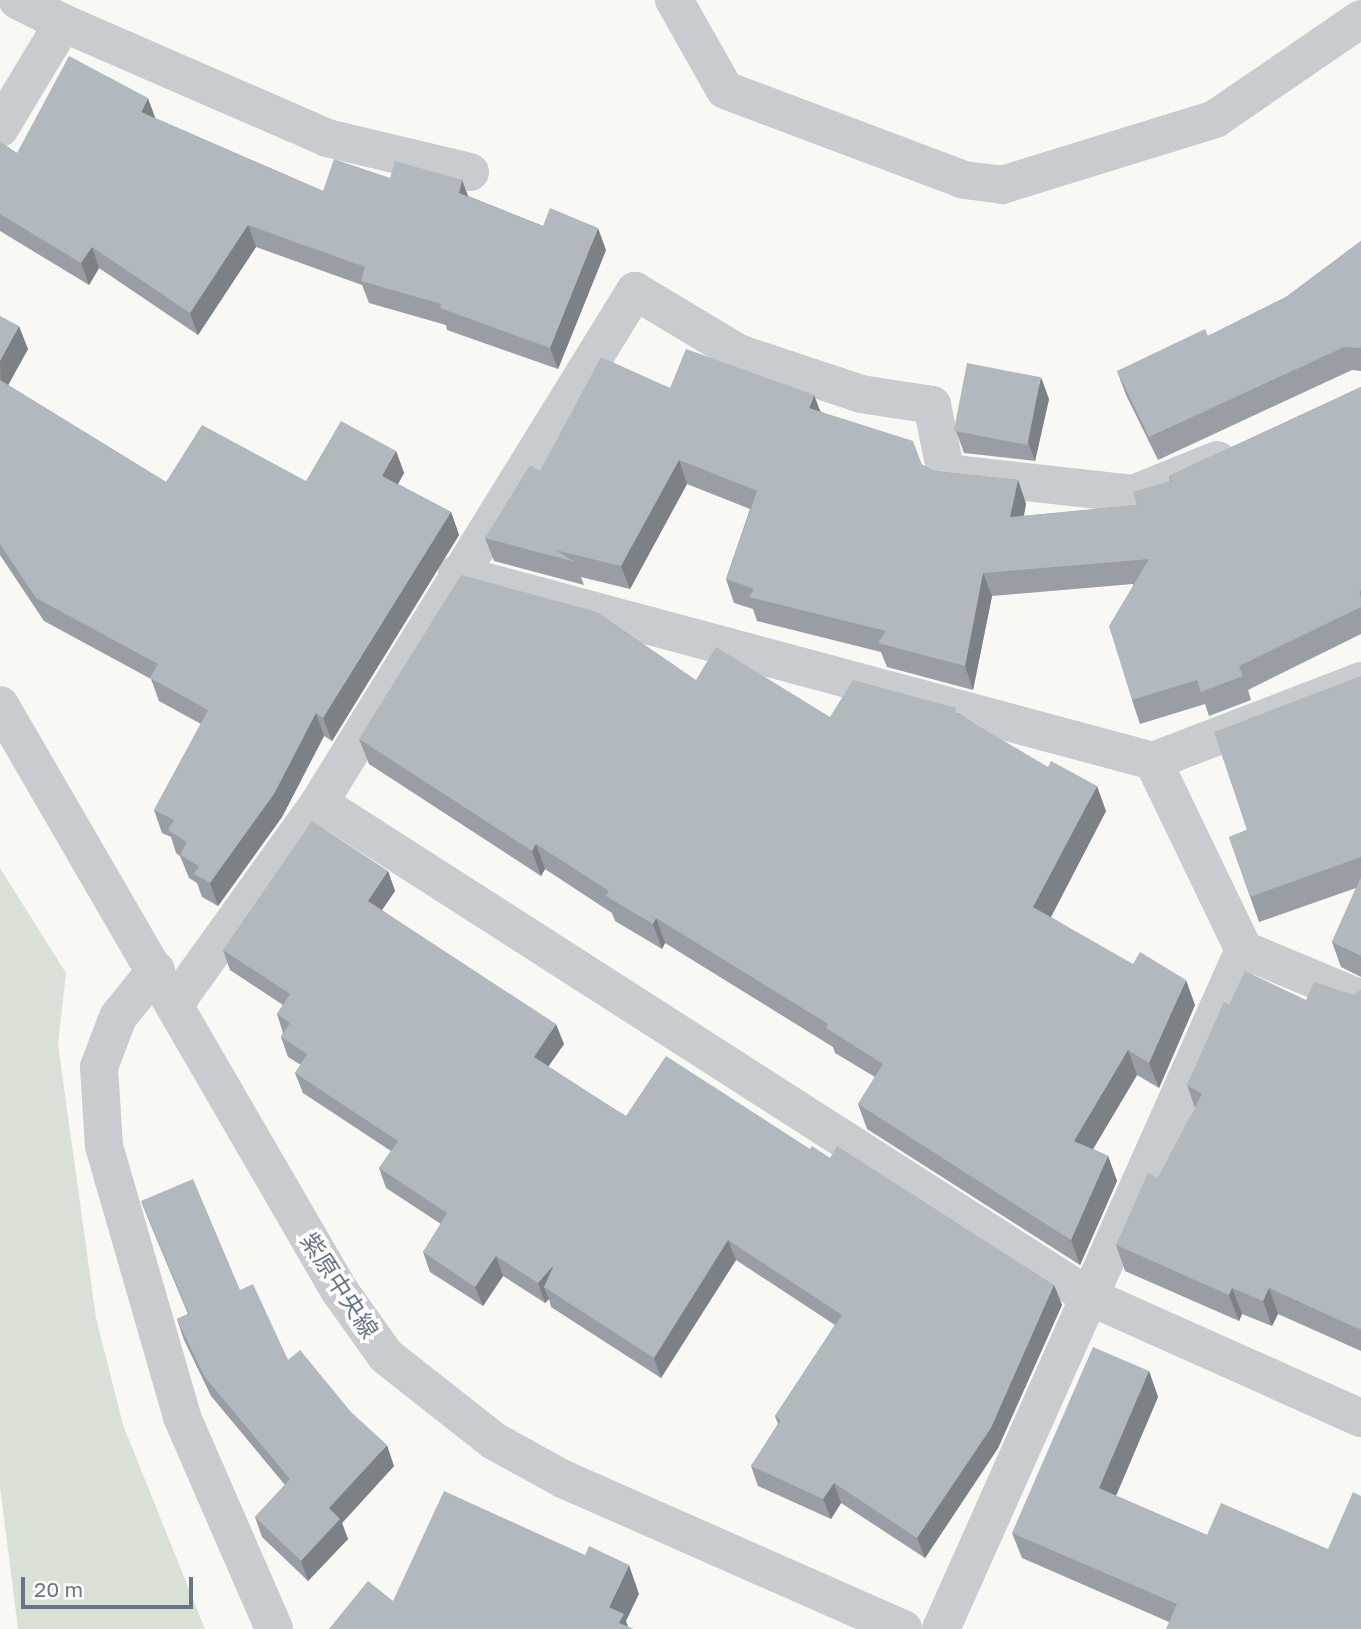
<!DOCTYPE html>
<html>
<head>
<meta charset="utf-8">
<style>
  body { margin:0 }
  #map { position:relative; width:1361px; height:1629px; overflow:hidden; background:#f8f8f5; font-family:"Golos Text","Noto Sans JP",sans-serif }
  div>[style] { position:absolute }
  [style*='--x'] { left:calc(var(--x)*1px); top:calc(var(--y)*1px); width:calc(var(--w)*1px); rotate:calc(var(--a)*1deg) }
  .green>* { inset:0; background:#d9e1d6 }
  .minor>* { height:38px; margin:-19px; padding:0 19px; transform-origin:19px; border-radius:19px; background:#c8cccf }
  .tertiary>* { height:38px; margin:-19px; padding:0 19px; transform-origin:19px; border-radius:19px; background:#c8cccf }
  .wall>* { inset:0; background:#989ea3 }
  .shaded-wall>* { inset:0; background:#7c8185 }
  .building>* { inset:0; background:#b1b8be; transform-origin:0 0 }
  span { translate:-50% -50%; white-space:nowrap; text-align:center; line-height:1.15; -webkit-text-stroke:7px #fff; paint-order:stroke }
  .street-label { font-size:24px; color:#667688 }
  .scale { position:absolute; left:21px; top:1577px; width:172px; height:32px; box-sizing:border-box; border:4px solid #667688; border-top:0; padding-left:9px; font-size:21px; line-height:24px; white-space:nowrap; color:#667688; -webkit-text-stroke:5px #fff; paint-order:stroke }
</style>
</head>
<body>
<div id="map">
  <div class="green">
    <i style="clip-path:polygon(0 868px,66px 973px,58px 1044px,96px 1318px,123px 1425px,205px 1629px,18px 1629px,0 1487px)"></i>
  </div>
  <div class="minor">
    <i style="--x:674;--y:0;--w:103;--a:60.5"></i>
    <i style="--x:725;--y:90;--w:255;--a:20.6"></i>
    <i style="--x:964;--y:180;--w:38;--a:7"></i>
    <i style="--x:1002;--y:185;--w:223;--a:-17.2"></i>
    <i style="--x:1215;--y:119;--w:177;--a:-34.4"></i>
    <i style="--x:63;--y:23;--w:288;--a:23.5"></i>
    <i style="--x:327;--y:138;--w:147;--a:13.4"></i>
    <i style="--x:0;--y:128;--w:122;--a:-59"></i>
    <i style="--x:63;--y:23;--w:51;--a:-153.4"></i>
    <i style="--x:457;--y:574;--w:721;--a:15.04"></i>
    <i style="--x:1153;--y:761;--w:223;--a:-21"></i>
    <i style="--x:1153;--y:761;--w:210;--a:64.3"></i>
    <i style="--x:1244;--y:950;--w:127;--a:22.7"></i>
    <i style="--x:319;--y:803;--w:913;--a:32.66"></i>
    <i style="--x:1088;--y:1296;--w:299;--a:24.1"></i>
    <i style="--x:156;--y:970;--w:60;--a:129"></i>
    <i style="--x:118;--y:1017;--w:53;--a:110.8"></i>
    <i style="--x:99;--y:1067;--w:79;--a:86.4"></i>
    <i style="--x:104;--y:1146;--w:282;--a:73.9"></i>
    <i style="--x:182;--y:1417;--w:231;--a:66.5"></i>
    <i style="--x:174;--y:1005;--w:249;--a:-54.3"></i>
    <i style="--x:319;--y:803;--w:602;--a:-58.32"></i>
    <i style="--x:635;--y:291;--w:120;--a:31"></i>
    <i style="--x:738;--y:353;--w:130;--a:18.4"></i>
    <i style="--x:861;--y:394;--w:72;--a:8.8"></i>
    <i style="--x:932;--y:405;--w:69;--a:78.4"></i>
    <i style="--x:946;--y:473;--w:188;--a:6.4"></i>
    <i style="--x:1133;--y:494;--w:91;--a:-22"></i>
    <i style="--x:941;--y:1629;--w:744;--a:-65.95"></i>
  </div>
  <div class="tertiary">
    <i style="--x:0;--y:705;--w:676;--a:59.91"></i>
    <i style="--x:339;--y:1290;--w:81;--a:54.5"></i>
    <i style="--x:386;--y:1356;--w:137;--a:38.2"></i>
    <i style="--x:494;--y:1441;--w:79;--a:28.8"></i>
    <i style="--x:563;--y:1479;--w:372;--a:23.8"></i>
  </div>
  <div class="wall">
    <i style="clip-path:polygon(155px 118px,323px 191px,390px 178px,462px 180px,468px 196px,543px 226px,606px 250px,558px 369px,447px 330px,446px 325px,369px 303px,362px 285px,256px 247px,198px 335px,99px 268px,89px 285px,0 231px,0 142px,17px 153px)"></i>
    <i style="clip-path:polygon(1361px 241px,1361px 371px,1352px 370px,1158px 460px,1126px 395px,1117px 371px,1208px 336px,1286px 297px)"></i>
    <i style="clip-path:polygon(0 316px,28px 349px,8px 385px,166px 482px,306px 481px,396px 451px,404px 473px,398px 484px,451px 512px,459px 535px,332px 741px,324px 736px,282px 817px,218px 906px,202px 897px,197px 883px,189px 878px,180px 856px,176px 853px,171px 837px,162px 833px,154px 810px,201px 724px,159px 701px,151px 679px,44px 621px,0 555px)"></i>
    <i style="clip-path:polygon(1361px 387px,1361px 634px,1248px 690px,1251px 700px,1209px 716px,1205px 704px,1140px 724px,1132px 700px,1133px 584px,992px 596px,973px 690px,887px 667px,881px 652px,757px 621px,753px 609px,734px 603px,726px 579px,750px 509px,687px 484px,630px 589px,581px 577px,584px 585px,494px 561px,485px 538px,540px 471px,670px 388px,820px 411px,934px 471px,1018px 480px,1026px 504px,1024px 516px,1137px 505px,1170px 481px,1169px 476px)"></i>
    <i style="clip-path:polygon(1049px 399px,1035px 461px,964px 453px,956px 431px)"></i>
    <i style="clip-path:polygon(1361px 676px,1361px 977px,1341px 967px,1332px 942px,1356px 888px,1259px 922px,1229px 837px,1247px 830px)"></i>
    <i style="clip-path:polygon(696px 680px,830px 717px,958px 713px,1106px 811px,1051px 917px,1195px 1005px,1159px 1088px,1137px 1075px,1093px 1149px,1108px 1156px,1117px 1181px,1080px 1265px,867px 1129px,858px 1104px,875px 1077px,835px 1053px,833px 1047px,665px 943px,662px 949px,615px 921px,612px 913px,545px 869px,541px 876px,369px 764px,359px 739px)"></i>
    <i style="clip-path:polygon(388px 871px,395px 891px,382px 910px,564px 1044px,548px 1067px,616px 1110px,626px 1116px,810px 1149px,830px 1158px,1054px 1285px,1062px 1305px,998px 1448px,925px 1558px,841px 1503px,831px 1519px,758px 1486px,751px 1466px,778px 1424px,775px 1416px,835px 1325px,736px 1260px,661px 1378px,551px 1307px,549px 1299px,545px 1303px,503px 1276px,483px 1306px,430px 1272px,423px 1252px,441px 1224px,386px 1188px,379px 1168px,391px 1151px,303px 1093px,295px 1073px,301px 1065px,288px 1057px,281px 1037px,283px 1033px,277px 1014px,283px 1005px,230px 970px,223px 950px)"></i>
    <i style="clip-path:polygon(1361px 990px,1361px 1351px,1278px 1314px,1272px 1326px,1242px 1314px,1239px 1321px,1125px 1271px,1116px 1245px,1158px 1178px,1195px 1108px,1187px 1085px,1229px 1005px,1306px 1000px,1354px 995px)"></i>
    <i style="clip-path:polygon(141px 1201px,240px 1290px,288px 1360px,394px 1466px,342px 1523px,348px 1539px,308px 1581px,262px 1537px,255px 1517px,285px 1485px,211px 1396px,184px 1340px,177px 1319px,188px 1314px,149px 1221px)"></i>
    <i style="clip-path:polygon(1149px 1371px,1158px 1397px,1116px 1496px,1207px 1535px,1328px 1549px,1361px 1629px,1169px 1622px,1022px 1558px,1012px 1533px)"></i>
  </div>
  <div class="shaded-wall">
    <i style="clip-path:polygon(148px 98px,156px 120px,141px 112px)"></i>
    <i style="clip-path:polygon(462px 180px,470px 202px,459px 193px)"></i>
    <i style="clip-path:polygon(248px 225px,256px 247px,198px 335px,190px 313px)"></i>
    <i style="clip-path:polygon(598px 228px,606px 250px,558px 369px,550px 348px)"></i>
    <i style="clip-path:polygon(92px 247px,99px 268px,89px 285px,81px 263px)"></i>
    <i style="clip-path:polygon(19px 326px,28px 349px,1px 398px,0 361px)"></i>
    <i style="clip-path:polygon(1041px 377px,1049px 399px,1035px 461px,1027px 439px)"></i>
    <i style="clip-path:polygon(814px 395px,823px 418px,809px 408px)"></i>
    <i style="clip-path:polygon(396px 451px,404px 473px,390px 498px,382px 476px)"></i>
    <i style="clip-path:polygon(679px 460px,687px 484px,630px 589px,621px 566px)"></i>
    <i style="clip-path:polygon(1018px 480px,1026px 504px,1018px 541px,1010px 517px)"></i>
    <i style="clip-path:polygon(451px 512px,459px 535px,332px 741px,323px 718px)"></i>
    <i style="clip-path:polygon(983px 573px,992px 596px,973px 690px,965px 666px)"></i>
    <i style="clip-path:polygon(316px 713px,324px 736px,282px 817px,218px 906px,210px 883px)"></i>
    <i style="clip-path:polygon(1097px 786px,1106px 811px,1043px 932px,1033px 907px)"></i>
    <i style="clip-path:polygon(536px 844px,545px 869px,541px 876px,532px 851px)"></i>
    <i style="clip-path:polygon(388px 871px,395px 891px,375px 920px,368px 901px)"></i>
    <i style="clip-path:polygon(656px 918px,665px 943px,662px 949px,653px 924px)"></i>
    <i style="clip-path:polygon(1186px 980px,1195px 1005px,1159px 1088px,1149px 1063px)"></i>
    <i style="clip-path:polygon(556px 1024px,564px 1044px,541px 1077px,534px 1057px)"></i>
    <i style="clip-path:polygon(1128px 1050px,1137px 1075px,1083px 1166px,1074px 1141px)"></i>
    <i style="clip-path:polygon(1108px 1156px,1117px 1181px,1080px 1265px,1071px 1240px)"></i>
    <i style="clip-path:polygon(728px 1240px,736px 1260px,661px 1378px,654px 1358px)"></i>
    <i style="clip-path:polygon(496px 1256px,503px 1276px,483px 1306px,475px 1287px)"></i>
    <i style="clip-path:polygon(554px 1265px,544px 1287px,549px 1299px,545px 1303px,538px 1283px)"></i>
    <i style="clip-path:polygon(1054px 1285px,1062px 1305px,998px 1448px,925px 1558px,917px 1538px)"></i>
    <i style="clip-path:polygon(1232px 1288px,1242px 1314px,1239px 1321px,1229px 1295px)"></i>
    <i style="clip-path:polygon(1269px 1288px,1278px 1314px,1272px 1326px,1263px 1301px)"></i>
    <i style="clip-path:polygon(1149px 1371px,1158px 1397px,1108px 1514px,1099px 1488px)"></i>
    <i style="clip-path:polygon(387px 1445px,394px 1466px,342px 1523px,348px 1539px,308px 1581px,301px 1561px,329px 1508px)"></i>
    <i style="clip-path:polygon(834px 1483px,841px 1503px,831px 1519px,823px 1499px)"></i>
    <i style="clip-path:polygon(629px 1565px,639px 1594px,626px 1621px,629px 1629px,617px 1629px,609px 1607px)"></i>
  </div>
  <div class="building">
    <i style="clip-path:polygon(69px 56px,148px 98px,141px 112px,323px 191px,334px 159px,390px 178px,395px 161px,462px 180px,459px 193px,543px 226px,550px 208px,598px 228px,550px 348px,440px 308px,441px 304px,361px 281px,365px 267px,248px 225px,190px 313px,92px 247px,81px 263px,0 214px,0 142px,17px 153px)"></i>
    <i style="clip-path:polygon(1361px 241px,1361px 348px,1344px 347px,1149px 437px,1117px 371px,1205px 329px,1208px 336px,1286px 297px)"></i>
    <i style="clip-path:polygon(0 316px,19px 326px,0 361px)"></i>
    <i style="clip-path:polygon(686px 349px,814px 395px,809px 408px,913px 441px,922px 465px,934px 471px,1018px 480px,1010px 517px,1137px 505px,1133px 492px,1171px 481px,1169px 476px,1361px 387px,1361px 591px,1359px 591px,1361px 598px,1361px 607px,1239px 666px,1243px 676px,1201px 692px,1197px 680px,1132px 700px,1109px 626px,1149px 559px,983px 573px,965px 666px,878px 643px,886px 631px,749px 597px,754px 589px,726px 579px,757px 491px,679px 460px,621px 566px,555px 550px,575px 562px,485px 538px,530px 465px,540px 471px,601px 357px,670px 388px)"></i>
    <i style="left:967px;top:363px;width:75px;height:69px;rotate:11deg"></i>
    <i style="clip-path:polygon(0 380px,166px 482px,202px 425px,306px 481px,341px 421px,396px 451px,382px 476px,451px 512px,323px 718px,316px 713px,274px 794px,210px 883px,194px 874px,199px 866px,180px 855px,187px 842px,168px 830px,174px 820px,154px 810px,208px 710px,150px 678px,158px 664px,36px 598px,0 544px)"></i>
    <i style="clip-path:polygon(461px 575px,597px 612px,696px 680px,716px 647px,830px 717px,853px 680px,956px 708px,955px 712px,1048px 767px,1051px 761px,1097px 786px,1033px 907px,1133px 964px,1140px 952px,1186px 980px,1149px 1063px,1128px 1050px,1074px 1141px,1108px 1156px,1071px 1240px,858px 1104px,883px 1064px,826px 1028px,828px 1024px,656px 918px,653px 924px,606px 896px,609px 891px,536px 844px,532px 851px,359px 739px)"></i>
    <i style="clip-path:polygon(1361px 676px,1361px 857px,1250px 897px,1229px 837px,1247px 830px,1214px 732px)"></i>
    <i style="clip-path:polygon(312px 821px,388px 871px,368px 901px,556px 1024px,534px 1057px,616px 1110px,626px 1116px,666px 1056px,810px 1149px,812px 1146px,830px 1158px,837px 1146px,1054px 1285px,991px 1428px,917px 1538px,834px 1483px,823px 1499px,751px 1466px,781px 1420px,775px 1416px,842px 1315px,728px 1240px,654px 1358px,544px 1287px,554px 1265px,538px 1283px,496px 1256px,475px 1287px,423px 1252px,447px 1213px,379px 1168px,398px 1141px,295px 1073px,307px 1054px,281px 1037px,290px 1023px,277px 1014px,290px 994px,223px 950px)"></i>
    <i style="clip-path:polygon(1361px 877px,1361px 956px,1332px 942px)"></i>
    <i style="clip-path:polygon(1245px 971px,1306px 1000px,1314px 982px,1354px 995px,1361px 990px,1361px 1330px,1269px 1288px,1263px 1301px,1232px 1288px,1229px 1295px,1116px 1245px,1148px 1173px,1158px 1178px,1202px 1094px,1187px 1085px,1224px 1002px,1229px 1005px)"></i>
    <i style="clip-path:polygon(193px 1179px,240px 1290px,253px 1284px,288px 1360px,300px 1350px,351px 1412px,387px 1445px,329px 1508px,340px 1519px,301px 1561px,255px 1517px,290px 1479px,204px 1376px,177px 1319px,189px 1314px,141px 1201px)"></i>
    <i style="clip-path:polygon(1093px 1347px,1149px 1371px,1099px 1488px,1207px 1535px,1221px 1503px,1328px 1549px,1353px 1492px,1361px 1496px,1361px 1629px,1166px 1629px,1177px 1604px,1012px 1533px)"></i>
    <i style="clip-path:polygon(444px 1491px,585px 1555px,589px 1546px,629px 1565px,609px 1607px,624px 1614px,619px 1623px,634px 1629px,329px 1629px,368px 1581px,393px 1601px)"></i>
  </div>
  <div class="street-label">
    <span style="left:340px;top:1285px;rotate:57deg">紫原中央線</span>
  </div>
  <div class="scale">20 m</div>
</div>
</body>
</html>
